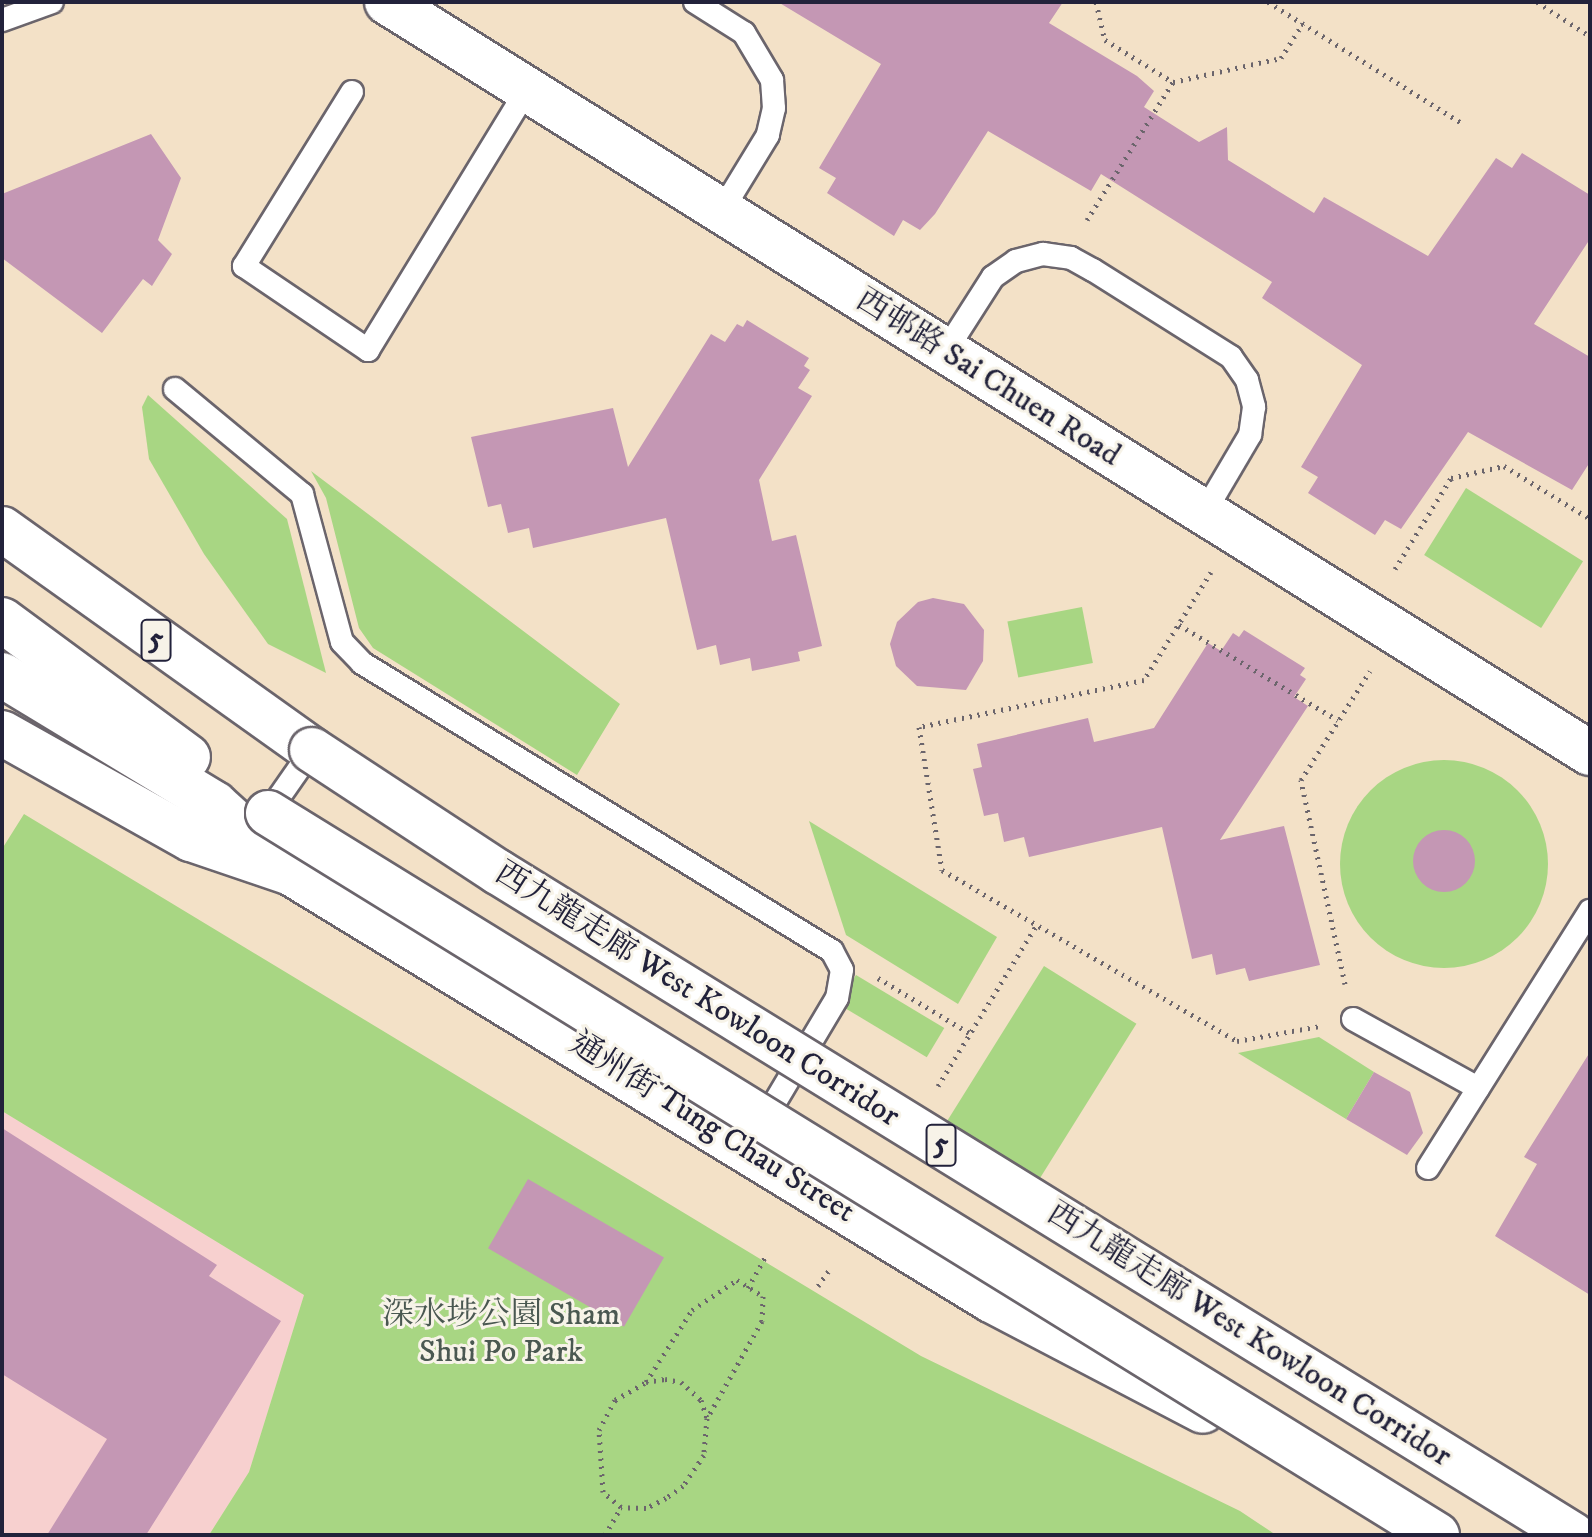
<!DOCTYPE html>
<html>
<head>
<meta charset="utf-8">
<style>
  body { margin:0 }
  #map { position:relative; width:1592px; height:1537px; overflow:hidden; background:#f3e1c7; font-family:"IM FELL DW Pica","Noto Serif TC",serif }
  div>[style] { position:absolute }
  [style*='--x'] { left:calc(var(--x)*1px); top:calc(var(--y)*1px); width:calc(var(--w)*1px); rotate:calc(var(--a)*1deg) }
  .built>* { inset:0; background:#f7d0cf }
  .green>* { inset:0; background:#a8d683; transform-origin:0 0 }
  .round { border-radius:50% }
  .building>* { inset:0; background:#c497b4; transform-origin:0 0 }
  .path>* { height:5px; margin-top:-2.5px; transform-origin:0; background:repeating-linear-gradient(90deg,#6b656c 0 2px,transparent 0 8px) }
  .roads { filter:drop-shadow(2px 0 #6b656c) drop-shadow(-2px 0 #6b656c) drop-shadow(0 2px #6b656c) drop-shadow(0 -2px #6b656c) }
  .lane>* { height:22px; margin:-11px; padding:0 11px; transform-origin:11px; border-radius:11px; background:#fff }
  .street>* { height:44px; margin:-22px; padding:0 22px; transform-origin:22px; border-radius:22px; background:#fff }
  .secondary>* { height:44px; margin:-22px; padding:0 22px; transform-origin:22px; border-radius:22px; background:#fff }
  .highway>* { height:44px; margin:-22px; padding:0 22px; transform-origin:22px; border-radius:22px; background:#fff }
  .bridges { filter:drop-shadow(2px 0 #6b656c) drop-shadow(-2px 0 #6b656c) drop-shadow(0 2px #6b656c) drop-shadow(0 -2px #6b656c) }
  .highway-bridge>* { height:44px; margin:-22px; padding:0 22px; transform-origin:22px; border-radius:22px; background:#fff }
  span { translate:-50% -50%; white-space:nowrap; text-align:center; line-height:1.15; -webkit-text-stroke:6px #f7f3e8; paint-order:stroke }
  .shield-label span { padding:2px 6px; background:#f7f3e8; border:2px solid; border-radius:6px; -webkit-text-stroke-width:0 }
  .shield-label { font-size:30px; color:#22223b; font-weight:700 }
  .street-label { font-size:32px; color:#22223b }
  .park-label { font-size:32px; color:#4a5851 }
  .frame { position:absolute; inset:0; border:4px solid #22223b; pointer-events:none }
</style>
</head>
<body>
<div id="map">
  <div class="built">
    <i style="clip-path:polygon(2px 1111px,304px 1295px,249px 1472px,209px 1535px,2px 1535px)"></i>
  </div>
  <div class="green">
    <i style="clip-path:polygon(148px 395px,287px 519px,326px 673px,268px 644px,204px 554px,149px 459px,142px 407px)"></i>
    <i style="clip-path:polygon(311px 471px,620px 704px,577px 775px,373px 648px,359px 628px,326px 498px)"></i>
    <i style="left:1466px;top:488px;width:138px;height:79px;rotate:32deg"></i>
    <i style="left:1082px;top:607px;width:57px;height:76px;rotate:79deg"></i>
    <i class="round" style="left:1340px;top:760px;width:208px;height:208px"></i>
    <i style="clip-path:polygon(24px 814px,921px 1356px,1240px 1511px,1276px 1535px,209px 1535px,249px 1472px,304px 1295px,2px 1111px,2px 849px)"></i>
    <i style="clip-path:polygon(809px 821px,997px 937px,958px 1004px,846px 935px)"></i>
    <i style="left:1044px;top:966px;width:109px;height:222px;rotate:32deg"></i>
    <i style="left:856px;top:975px;width:103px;height:34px;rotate:31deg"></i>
    <i style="clip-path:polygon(1319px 1037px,1374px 1072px,1346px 1119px,1238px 1053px)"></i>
  </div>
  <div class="building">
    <i style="clip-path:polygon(778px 2px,1063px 2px,1049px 23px,1137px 76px,1154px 91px,1144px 107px,1199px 142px,1227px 127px,1228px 160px,1314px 213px,1324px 197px,1428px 256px,1496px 158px,1512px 168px,1522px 153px,1590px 195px,1588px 242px,1534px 324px,1590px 357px,1590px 462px,1572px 490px,1468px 432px,1401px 529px,1385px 520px,1375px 535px,1308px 493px,1318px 477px,1301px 467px,1362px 365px,1262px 298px,1272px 282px,1101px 174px,1091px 191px,988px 131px,935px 214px,920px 230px,903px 220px,894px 236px,827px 193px,836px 178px,819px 168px,881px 64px)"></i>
    <i style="clip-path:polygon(151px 134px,181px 178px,158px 240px,172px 254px,152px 286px,143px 279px,102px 333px,2px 258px,2px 194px)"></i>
    <i style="clip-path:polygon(747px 320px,809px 358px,804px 366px,810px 370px,798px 388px,812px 396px,759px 480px,772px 541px,796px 535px,822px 646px,798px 652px,800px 661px,752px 671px,750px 658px,720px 665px,716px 645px,697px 650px,666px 518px,533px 548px,529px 528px,508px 533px,501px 504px,488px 507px,471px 437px,613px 408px,628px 467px,711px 334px,725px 342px,737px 324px,743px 327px)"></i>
    <i style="clip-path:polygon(933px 598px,964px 604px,984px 630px,983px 661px,966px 690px,917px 686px,896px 666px,890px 644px,897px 622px,918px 602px)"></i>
    <i style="clip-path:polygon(1244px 630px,1305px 668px,1300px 675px,1306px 679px,1294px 697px,1308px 706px,1220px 840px,1284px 826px,1320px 965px,1249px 981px,1245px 968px,1216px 975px,1212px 954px,1192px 959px,1162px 827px,1029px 857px,1024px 837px,1004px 842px,998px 813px,984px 816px,973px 769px,982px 767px,977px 744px,1088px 718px,1094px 742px,1154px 728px,1208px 643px,1221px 651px,1233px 633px,1239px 637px)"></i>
    <i class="round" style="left:1413px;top:830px;width:62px;height:62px"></i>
    <i style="clip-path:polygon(1590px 1052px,1590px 1295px,1495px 1236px,1537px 1164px,1524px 1157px)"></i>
    <i style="clip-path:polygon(1374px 1072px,1410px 1092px,1423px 1133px,1407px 1155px,1346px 1119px)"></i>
    <i style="clip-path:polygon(2px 1128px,217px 1265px,209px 1276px,281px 1321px,146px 1535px,47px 1535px,107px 1439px,2px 1374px)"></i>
    <i style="left:528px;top:1179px;width:157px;height:80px;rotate:30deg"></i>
  </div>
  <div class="path">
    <i style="--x:1096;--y:2;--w:39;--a:77"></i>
    <i style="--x:1105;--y:40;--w:80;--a:31.7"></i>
    <i style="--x:1173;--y:82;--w:111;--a:-12.5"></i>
    <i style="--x:1281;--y:58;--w:41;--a:-57.8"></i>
    <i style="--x:1268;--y:2;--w:230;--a:32"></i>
    <i style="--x:1537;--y:2;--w:63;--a:32.7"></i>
    <i style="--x:1087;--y:220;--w:163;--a:-58.1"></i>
    <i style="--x:1395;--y:569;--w:107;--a:-58.4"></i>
    <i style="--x:1451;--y:478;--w:54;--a:-12.8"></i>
    <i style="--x:1504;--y:466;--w:101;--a:31.6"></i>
    <i style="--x:1211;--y:572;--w:127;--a:121.8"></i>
    <i style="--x:1144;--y:680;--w:230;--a:168.2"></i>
    <i style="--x:919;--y:727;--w:145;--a:80.9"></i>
    <i style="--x:942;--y:870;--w:341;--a:30.1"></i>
    <i style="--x:1237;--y:1041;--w:84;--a:-10.2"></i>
    <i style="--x:1179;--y:625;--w:185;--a:30.9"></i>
    <i style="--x:878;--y:978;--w:106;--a:31.1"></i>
    <i style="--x:1345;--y:984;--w:209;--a:-102.2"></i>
    <i style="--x:1301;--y:780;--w:129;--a:-57.7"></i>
    <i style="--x:938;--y:1086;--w:191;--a:-58.5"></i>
    <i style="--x:818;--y:1286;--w:19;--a:-55"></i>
    <i style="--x:748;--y:1288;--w:37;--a:-61"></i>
    <i style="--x:665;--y:1379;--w:16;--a:11"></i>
    <i style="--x:681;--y:1382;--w:27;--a:42"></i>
    <i style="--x:701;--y:1400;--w:19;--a:72"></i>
    <i style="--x:707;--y:1418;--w:37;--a:95"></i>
    <i style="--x:704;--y:1455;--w:37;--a:124"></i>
    <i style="--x:683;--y:1486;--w:21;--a:145"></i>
    <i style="--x:666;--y:1498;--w:22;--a:153"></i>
    <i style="--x:646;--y:1508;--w:25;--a:-178"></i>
    <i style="--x:621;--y:1507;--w:23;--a:-140"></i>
    <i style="--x:603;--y:1492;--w:62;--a:-93.7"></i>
    <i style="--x:599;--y:1430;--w:34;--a:-62"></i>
    <i style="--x:615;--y:1400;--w:36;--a:-30"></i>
    <i style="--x:646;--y:1382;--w:19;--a:-9"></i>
    <i style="--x:646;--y:1382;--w:85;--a:-57.4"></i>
    <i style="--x:692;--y:1310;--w:54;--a:-33.7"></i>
    <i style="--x:737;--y:1280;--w:31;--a:32"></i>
    <i style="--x:763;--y:1296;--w:25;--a:92"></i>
    <i style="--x:762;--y:1321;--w:110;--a:119.4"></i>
    <i style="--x:605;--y:1535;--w:32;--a:-60"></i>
  </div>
  <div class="roads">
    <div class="lane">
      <i style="--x:695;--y:2;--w:58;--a:32.3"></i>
      <i style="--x:744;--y:33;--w:55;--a:59.2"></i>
      <i style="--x:772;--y:80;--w:28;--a:86"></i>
      <i style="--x:774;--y:108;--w:28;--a:103"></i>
      <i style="--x:768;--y:135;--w:90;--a:121.4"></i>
      <i style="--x:2;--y:20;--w:53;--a:-19.8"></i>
      <i style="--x:352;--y:92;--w:205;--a:121.8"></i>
      <i style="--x:244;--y:266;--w:150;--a:34.1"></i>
      <i style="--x:368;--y:350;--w:303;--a:-58.6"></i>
      <i style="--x:945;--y:352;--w:89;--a:-57.4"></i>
      <i style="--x:993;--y:277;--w:28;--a:-35"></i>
      <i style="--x:1016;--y:261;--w:28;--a:-15"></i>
      <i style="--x:1043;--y:254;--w:28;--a:8"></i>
      <i style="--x:1071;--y:258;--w:25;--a:29"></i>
      <i style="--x:1093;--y:270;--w:163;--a:32.2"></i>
      <i style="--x:1231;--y:357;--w:28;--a:55"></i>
      <i style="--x:1247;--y:380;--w:28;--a:75"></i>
      <i style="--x:1254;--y:407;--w:28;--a:98"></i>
      <i style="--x:1250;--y:435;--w:91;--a:120.5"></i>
      <i style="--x:175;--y:389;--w:165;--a:39.6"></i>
      <i style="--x:302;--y:494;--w:153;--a:74.9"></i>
      <i style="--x:342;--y:642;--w:29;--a:46"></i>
      <i style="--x:362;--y:663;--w:551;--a:31.5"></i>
      <i style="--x:832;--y:951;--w:21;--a:62"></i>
      <i style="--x:842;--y:970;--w:28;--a:100"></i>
      <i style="--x:837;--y:998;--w:150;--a:120.8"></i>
      <i style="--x:268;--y:813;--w:77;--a:-55.1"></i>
      <i style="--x:1353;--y:1019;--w:143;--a:28.9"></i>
      <i style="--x:1428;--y:1168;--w:304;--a:-57.8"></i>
    </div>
    <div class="street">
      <i style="--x:387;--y:2;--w:1418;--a:31.98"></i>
    </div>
    <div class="secondary">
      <i style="--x:2;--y:733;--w:217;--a:29.3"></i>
      <i style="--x:191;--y:839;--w:106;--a:18.8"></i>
      <i style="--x:291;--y:873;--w:820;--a:31.38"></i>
      <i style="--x:991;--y:1300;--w:239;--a:27.6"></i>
    </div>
    <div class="highway">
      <i style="--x:2;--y:529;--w:381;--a:35.5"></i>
      <i style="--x:2;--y:620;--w:231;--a:36.4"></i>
      <i style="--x:2;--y:675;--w:249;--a:31.2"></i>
      <i style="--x:215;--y:804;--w:103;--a:42.2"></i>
    </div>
  </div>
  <div class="bridges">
    <div class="highway-bridge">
      <i style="--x:312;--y:750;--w:222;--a:33.3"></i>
      <i style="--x:498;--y:872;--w:1263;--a:31.66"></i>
      <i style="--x:268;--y:813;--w:1374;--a:31.7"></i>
    </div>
  </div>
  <div class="shield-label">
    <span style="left:156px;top:640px">5</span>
    <span style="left:941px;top:1145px">5</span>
  </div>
  <div class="street-label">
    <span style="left:988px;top:378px;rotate:32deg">西邨路 Sai Chuen Road</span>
    <span style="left:697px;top:995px;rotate:32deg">西九龍走廊 West Kowloon Corridor</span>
    <span style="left:712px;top:1128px;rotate:32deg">通州街 Tung Chau Street</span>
    <span style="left:1249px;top:1335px;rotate:32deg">西九龍走廊 West Kowloon Corridor</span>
  </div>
  <div class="park-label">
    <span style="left:501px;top:1334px">深水埗公園 Sham<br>Shui Po Park</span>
  </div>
  <div class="frame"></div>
</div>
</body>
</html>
